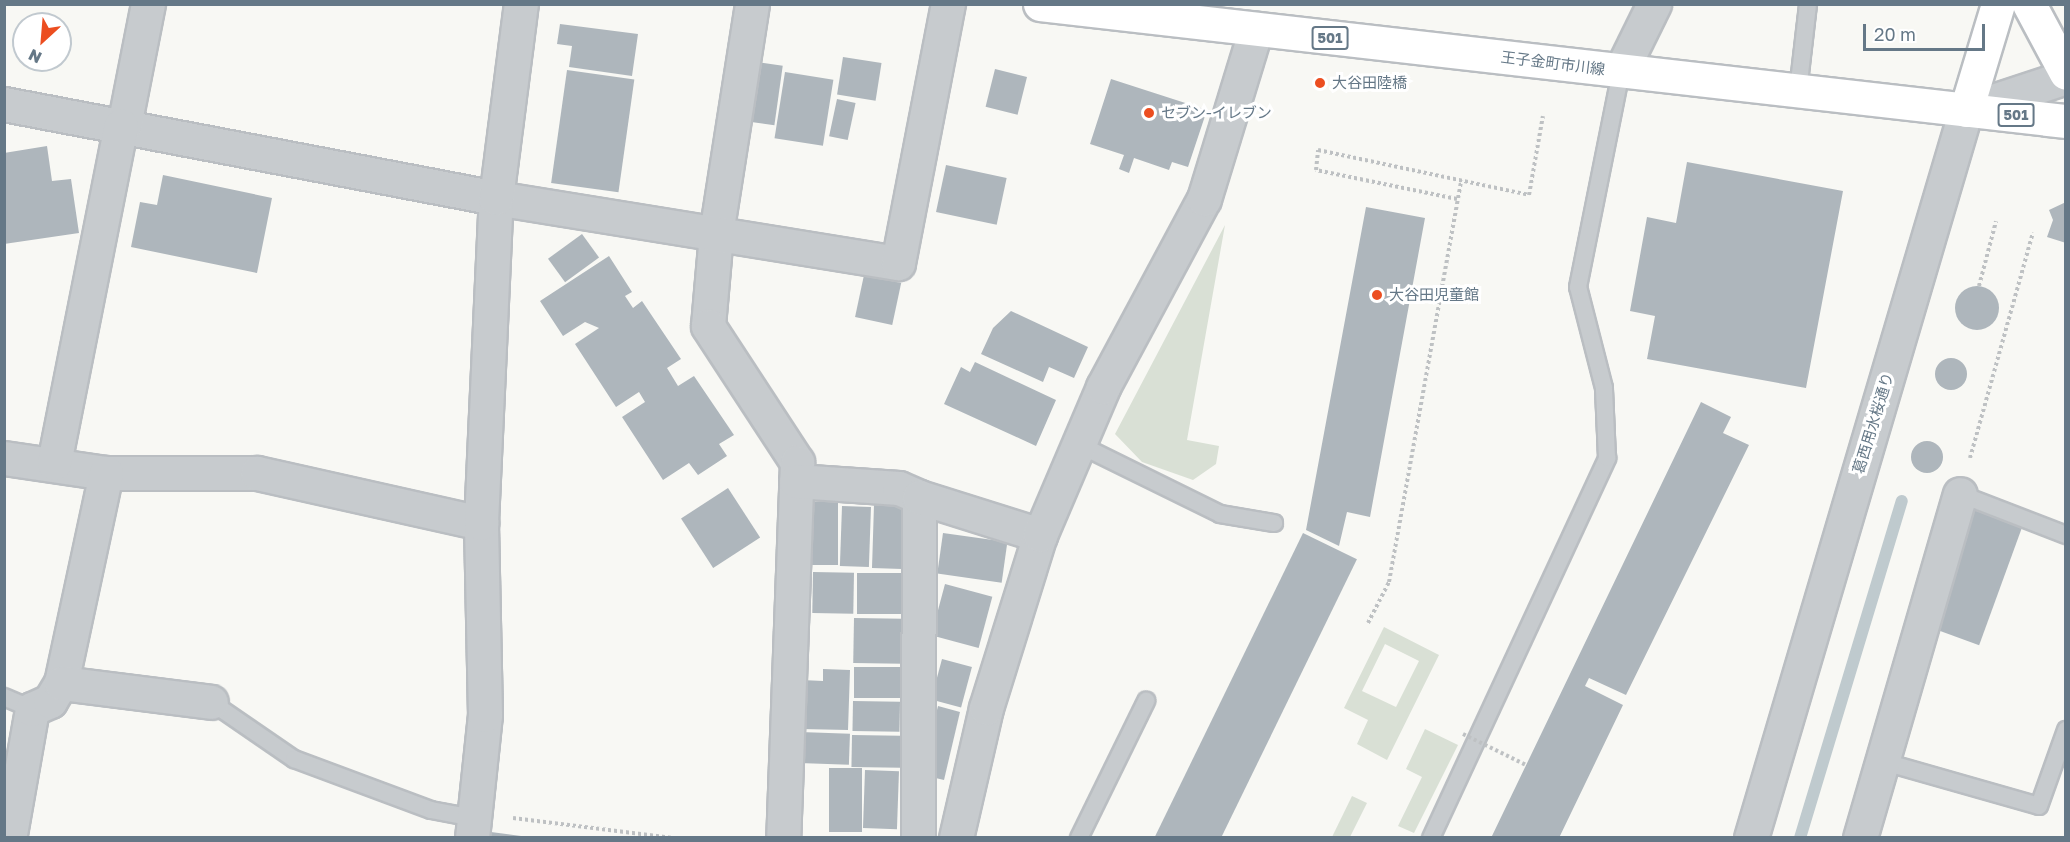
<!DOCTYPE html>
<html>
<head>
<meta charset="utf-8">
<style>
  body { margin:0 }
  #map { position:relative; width:2070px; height:842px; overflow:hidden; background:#f8f8f4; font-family:"Golos Text","Noto Sans JP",sans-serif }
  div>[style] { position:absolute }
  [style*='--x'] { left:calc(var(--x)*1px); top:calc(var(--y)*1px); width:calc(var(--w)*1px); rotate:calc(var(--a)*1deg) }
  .green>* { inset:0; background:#d9e0d5 }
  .stream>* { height:12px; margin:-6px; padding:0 6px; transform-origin:6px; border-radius:6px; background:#bfcace }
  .building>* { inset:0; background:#aeb6bc; transform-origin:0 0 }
  .round { border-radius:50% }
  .path>* { height:4px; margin-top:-2px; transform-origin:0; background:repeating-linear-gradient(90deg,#bec1c3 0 3px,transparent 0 6px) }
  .roads { filter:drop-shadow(2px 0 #babec2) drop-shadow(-2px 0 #babec2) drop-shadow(0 2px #babec2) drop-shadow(0 -2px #babec2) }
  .service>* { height:16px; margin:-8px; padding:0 8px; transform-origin:8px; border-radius:8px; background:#c7cbce }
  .minor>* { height:33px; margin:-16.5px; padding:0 16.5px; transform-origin:16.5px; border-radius:16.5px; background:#c7cbce }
  .tertiary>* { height:33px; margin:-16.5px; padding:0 16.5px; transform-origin:16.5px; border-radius:16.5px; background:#c7cbce }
  .primary>* { height:33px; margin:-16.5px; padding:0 16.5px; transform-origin:16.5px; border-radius:16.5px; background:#fff }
  .path-bridge>* { height:4px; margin-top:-2px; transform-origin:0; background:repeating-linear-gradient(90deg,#bec1c3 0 3px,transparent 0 6px) }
  .dots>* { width:16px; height:16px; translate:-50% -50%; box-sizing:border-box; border:3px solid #fff; border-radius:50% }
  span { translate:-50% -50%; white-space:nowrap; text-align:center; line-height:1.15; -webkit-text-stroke:6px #fff; paint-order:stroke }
  .shield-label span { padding:2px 4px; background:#fff; border:2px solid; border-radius:4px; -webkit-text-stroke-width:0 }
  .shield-label { font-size:14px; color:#657887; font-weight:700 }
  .street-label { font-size:15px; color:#657887 }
  .poi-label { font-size:15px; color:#657887 }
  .left { translate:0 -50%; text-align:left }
  .frame { position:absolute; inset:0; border:6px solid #657887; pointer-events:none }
  .north { position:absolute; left:12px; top:12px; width:60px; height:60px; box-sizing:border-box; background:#fff; border:2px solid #c1c9cf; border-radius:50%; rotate:206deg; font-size:16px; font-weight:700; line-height:24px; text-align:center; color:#657887 }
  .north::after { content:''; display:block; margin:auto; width:21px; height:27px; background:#ec4e20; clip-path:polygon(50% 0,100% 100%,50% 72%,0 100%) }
  .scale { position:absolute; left:1863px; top:24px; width:122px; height:27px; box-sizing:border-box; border:3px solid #657887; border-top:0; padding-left:8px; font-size:18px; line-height:21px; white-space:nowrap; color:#657887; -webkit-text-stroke:4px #fff; paint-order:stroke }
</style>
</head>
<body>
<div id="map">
  <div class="green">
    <i style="clip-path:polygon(1225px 225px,1187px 440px,1219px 446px,1216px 464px,1193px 480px,1142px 462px,1115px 434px)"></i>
    <i style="clip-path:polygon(evenodd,1384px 627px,1439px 655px,1387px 760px,1357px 744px,1368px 720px,1344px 708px,1384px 627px,1385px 644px,1419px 661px,1396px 707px,1362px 691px,1385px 644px)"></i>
    <i style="clip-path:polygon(1425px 729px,1458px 745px,1414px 833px,1398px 826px,1422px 777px,1406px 769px)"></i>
    <i style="clip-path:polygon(1352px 796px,1367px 803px,1350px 837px,1332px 837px)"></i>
  </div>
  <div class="stream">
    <i style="--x:1800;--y:838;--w:352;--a:-73.2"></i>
  </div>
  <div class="building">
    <i style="clip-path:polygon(560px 24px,638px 34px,632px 76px,569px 67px,572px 46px,557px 44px)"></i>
    <i style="left:843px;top:57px;width:39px;height:38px;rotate:9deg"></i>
    <i style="left:756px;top:62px;width:27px;height:60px;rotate:8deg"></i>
    <i style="left:995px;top:69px;width:33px;height:39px;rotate:14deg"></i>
    <i style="left:567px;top:70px;width:68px;height:114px;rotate:8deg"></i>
    <i style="left:785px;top:72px;width:49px;height:67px;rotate:9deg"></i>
    <i style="clip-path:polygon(1111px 79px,1207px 110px,1188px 167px,1172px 162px,1169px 170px,1134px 158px,1129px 173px,1119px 169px,1124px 155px,1090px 144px)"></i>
    <i style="left:837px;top:99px;width:19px;height:38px;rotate:12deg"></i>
    <i style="clip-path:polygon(47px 146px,52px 181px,71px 179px,79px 233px,4px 244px,4px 153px)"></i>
    <i style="clip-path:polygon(1687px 162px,1843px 191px,1806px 388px,1647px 359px,1655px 316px,1630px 311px,1647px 217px,1676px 223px)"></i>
    <i style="left:946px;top:165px;width:62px;height:48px;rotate:12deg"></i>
    <i style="clip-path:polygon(163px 175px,272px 198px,257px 273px,131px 247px,140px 202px,157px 205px)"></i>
    <i style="clip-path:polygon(2066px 202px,2066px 243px,2047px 237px,2053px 220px,2049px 210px)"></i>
    <i style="clip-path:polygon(1366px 207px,1425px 218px,1370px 517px,1347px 512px,1339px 546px,1306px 530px)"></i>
    <i style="left:582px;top:234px;width:29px;height:42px;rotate:54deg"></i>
    <i style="clip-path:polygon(609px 256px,632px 292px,625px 296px,633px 308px,642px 301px,681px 359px,667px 368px,678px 386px,694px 376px,734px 435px,719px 444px,727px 456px,698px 475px,689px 463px,663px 480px,622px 417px,645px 402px,639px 392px,616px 407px,575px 344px,599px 328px,585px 322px,563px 336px,540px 301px)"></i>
    <i style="left:864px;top:275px;width:38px;height:43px;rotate:12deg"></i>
    <i class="round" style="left:1955px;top:286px;width:44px;height:44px"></i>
    <i style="clip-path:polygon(1011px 311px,1088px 347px,1074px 378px,1049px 367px,1043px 382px,981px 354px,993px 328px)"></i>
    <i class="round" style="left:1935px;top:358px;width:32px;height:32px"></i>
    <i style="clip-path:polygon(975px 362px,1056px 400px,1036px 446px,944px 404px,961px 367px,970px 372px)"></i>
    <i style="clip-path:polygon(1701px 402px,1731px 417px,1723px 433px,1749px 445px,1626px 695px,1589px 678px,1585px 686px,1623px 705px,1559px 838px,1491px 838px)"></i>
    <i class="round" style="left:1911px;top:441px;width:32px;height:32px"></i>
    <i style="left:728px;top:488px;width:59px;height:56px;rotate:57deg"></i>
    <i style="left:1972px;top:501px;width:56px;height:133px;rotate:20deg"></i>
    <i style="left:809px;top:502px;width:29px;height:63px"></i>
    <i style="clip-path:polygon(874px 505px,898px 506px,903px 511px,902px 569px,872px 568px)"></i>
    <i style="left:842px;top:506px;width:29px;height:60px;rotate:2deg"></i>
    <i style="left:943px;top:533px;width:65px;height:41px;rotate:8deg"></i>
    <i style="left:1303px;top:533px;width:60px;height:339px;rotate:26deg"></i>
    <i style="left:813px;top:572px;width:41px;height:41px;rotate:1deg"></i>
    <i style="left:857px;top:573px;width:46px;height:41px"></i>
    <i style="left:945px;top:584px;width:49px;height:53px;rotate:15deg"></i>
    <i style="left:854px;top:618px;width:49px;height:45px;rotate:1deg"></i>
    <i style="left:942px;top:659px;width:31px;height:42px;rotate:15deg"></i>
    <i style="left:854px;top:667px;width:49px;height:31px"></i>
    <i style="clip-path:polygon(823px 669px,850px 670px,848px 730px,801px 729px,802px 680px,823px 681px)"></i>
    <i style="left:853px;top:701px;width:47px;height:30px;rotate:1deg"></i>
    <i style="clip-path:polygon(938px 706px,960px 712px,944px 780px,927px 776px,928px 747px)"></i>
    <i style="left:800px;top:732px;width:50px;height:31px;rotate:2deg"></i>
    <i style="left:852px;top:735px;width:49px;height:32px;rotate:1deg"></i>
    <i style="left:829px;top:768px;width:33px;height:64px"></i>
    <i style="left:865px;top:770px;width:34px;height:58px;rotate:2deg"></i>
    <i style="clip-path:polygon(491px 832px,521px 836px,521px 838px,490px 838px)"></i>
  </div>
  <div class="path">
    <i style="--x:1457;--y:199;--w:144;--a:-168.4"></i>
    <i style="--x:1316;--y:170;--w:20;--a:-84"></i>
    <i style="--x:1318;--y:150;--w:216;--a:12"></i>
    <i style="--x:1529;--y:195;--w:80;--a:-80"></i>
    <i style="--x:1979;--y:286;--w:67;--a:-75.3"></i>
    <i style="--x:1970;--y:458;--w:234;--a:-74.4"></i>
    <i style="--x:513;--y:818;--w:161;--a:7.1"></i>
  </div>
  <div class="roads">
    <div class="service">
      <i style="--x:1798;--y:91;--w:88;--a:-83.4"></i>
      <i style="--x:1076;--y:443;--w:161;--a:26.2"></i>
      <i style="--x:1220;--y:514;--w:55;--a:9.5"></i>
      <i style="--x:1960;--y:494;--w:114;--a:21.1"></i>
      <i style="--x:4;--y:697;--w:30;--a:23"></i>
      <i style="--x:211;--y:702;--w:101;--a:34.5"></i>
      <i style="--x:294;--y:759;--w:146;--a:20.4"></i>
      <i style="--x:431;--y:810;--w:44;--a:10.5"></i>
      <i style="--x:1881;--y:761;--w:164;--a:15.9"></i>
      <i style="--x:2039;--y:806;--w:81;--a:-70.4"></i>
      <i style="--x:1079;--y:838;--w:153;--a:-63.9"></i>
      <i style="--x:1431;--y:838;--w:419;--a:-65.1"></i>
      <i style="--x:1607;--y:458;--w:70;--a:-92.5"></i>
      <i style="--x:1604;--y:388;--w:104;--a:-104.4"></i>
      <i style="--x:1578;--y:287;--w:220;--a:-78.7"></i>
    </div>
    <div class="minor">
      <i style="--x:752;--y:4;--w:233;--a:98.9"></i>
      <i style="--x:716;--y:234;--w:92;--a:95"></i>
      <i style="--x:708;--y:326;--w:163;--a:56.8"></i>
      <i style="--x:797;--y:462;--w:376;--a:92.1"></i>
      <i style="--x:1621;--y:71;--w:75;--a:-63.8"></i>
      <i style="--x:4;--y:104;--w:501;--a:10.82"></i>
      <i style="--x:496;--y:198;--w:407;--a:9.2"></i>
      <i style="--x:898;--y:263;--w:264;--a:-79.1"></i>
      <i style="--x:124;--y:126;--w:124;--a:-78.9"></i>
      <i style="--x:4;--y:458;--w:103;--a:8.4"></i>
      <i style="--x:106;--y:473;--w:151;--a:0"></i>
      <i style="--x:257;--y:473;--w:230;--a:12.6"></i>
      <i style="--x:54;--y:463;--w:344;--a:-78.8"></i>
      <i style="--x:796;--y:481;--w:103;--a:3.9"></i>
      <i style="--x:899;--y:488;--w:22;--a:24"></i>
      <i style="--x:919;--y:497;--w:341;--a:90.2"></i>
      <i style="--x:919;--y:497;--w:127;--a:17.4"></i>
      <i style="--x:61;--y:683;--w:215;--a:-77.9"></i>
      <i style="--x:10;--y:834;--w:127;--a:-80"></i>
      <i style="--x:32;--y:709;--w:20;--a:-24"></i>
      <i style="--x:50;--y:701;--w:21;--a:-59"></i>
      <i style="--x:61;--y:683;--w:151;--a:7.2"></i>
      <i style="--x:472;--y:838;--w:124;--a:-84"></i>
      <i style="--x:485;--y:715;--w:192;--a:-91.2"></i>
      <i style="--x:481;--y:523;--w:325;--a:-87.4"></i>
      <i style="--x:496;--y:198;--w:196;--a:-82.7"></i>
      <i style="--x:956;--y:838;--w:133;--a:-77"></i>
      <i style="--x:986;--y:708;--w:181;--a:-72.7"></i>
      <i style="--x:1040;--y:535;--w:161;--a:-66.9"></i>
      <i style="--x:1103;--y:387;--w:213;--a:-61.8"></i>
      <i style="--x:1204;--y:199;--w:178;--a:-73"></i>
      <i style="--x:1860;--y:838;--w:358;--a:-73.8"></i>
    </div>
    <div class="tertiary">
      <i style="--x:1751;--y:838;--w:759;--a:-73.55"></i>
      <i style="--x:1966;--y:110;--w:105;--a:-18.3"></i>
    </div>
    <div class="primary">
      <i style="--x:1040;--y:4;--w:1033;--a:6.51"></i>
      <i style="--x:2029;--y:4;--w:78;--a:61.8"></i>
      <i style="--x:1966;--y:110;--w:111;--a:-73.2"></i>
    </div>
  </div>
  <div class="path-bridge">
    <i style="--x:1368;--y:623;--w:46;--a:-62.9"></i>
    <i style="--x:1389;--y:582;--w:408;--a:-79.8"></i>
    <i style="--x:1463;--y:734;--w:70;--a:26.2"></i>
  </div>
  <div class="dots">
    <i style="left:1320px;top:83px;background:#ec4e20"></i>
    <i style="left:1149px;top:113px;background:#ec4e20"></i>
    <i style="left:1377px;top:295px;background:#ec4e20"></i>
  </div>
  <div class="shield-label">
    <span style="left:1330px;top:38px">501</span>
    <span style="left:2016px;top:115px">501</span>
  </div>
  <div class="street-label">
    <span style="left:1553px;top:63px;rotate:7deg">王子金町市川線</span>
    <span style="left:1873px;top:423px;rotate:-73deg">葛西用水桜通り</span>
  </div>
  <div class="poi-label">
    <span class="left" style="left:1332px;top:83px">大谷田陸橋</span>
    <span class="left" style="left:1161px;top:113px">セブン-イレブン</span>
    <span class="left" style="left:1389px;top:295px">大谷田児童館</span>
  </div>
  <div class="frame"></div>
  <div class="north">N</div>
  <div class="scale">20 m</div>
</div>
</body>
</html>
